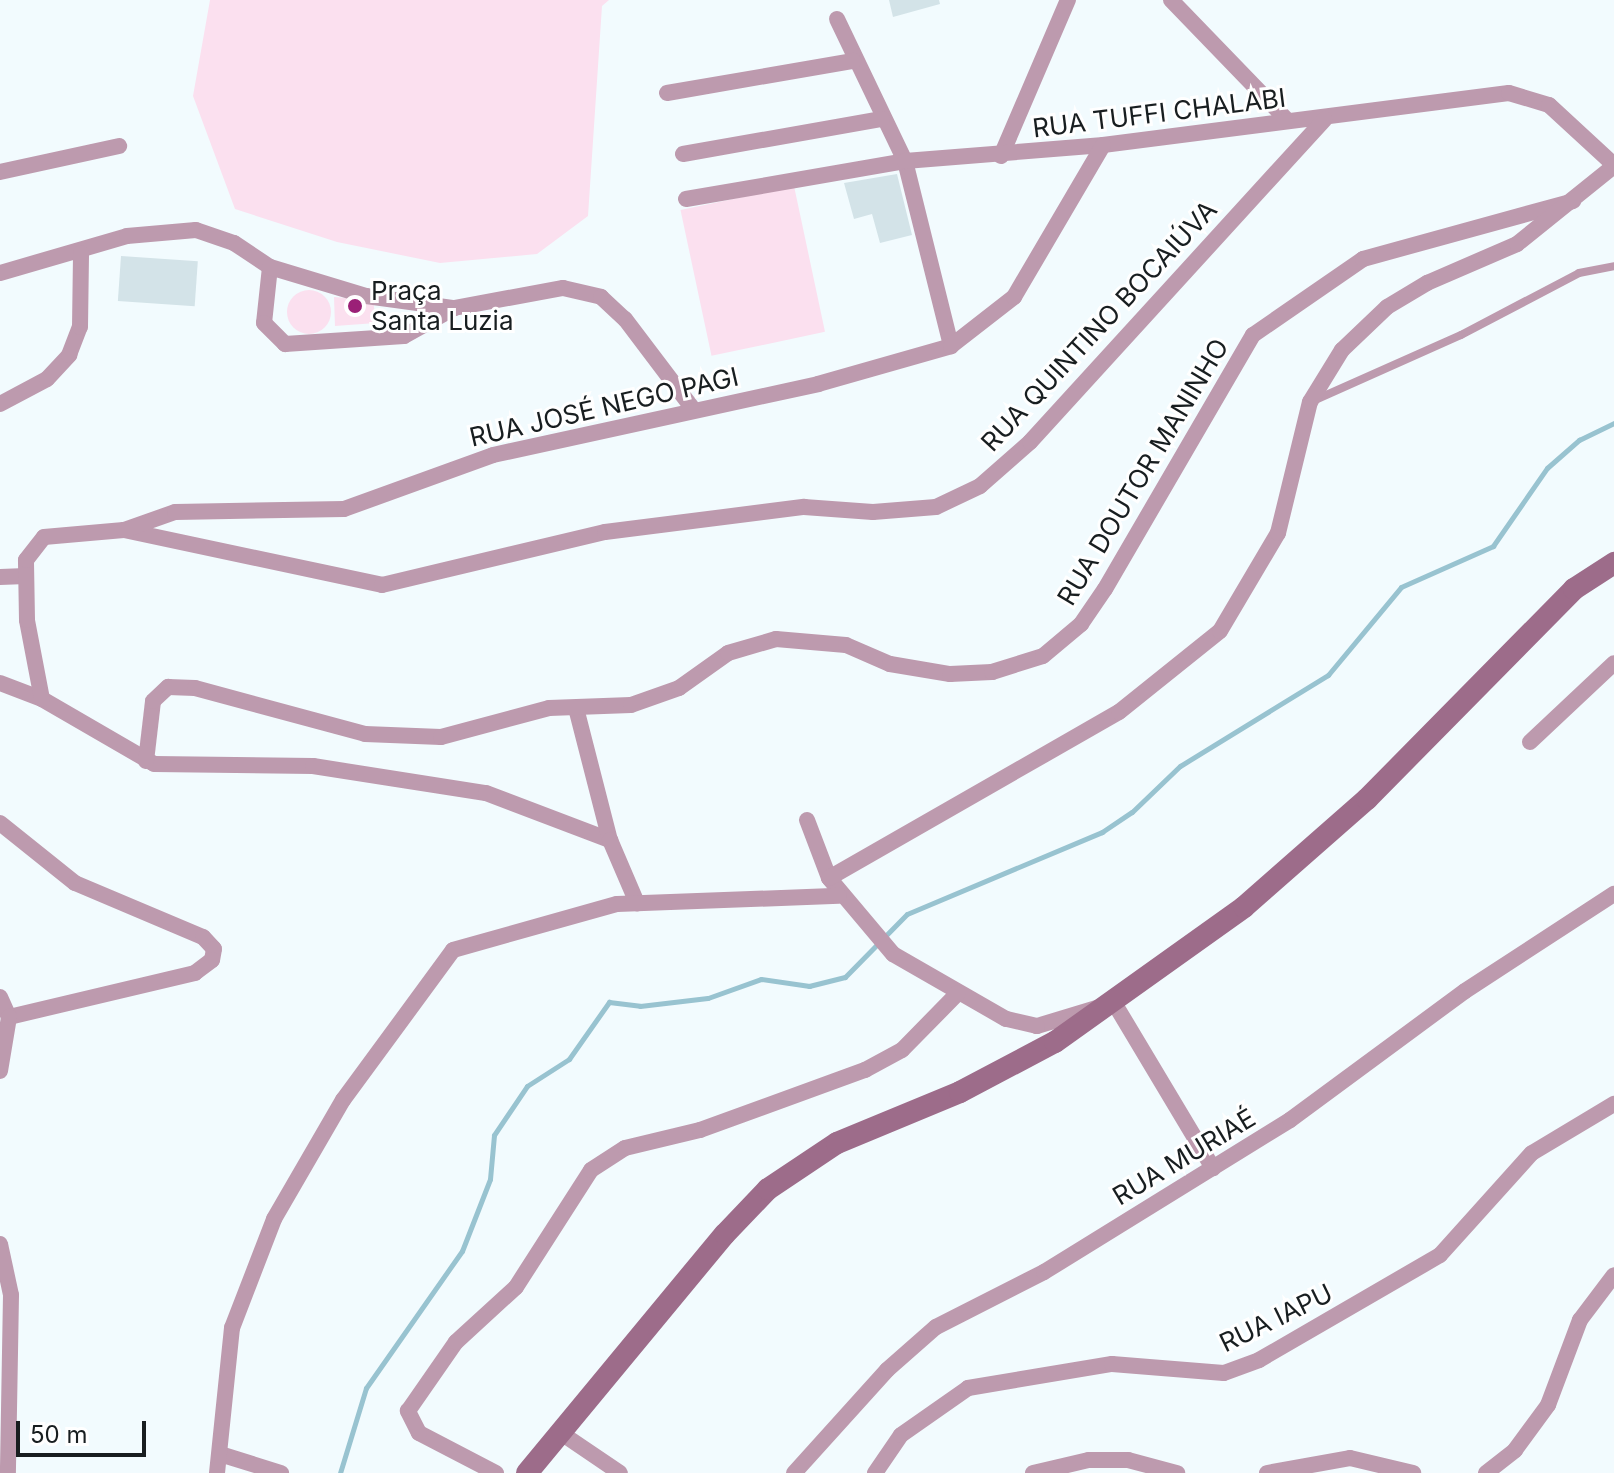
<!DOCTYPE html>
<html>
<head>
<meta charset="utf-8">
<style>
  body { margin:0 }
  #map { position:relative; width:1614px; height:1473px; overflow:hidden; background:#f2fbfe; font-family:Inter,sans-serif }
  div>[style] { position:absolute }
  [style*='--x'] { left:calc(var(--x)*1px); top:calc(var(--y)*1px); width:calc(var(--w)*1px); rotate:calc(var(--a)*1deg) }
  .green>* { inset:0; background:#fbe0ef; transform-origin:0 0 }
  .round { border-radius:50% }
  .stream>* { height:5px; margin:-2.5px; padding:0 2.5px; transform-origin:2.5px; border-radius:2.5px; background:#98c3d0 }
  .building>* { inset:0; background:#d3e3e8; transform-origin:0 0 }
  .lane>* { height:8px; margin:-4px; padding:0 4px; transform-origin:4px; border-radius:4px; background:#bd9aae }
  .street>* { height:16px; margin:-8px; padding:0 8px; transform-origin:8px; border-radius:8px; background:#bd9aae }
  .secondary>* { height:22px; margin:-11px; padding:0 11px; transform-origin:11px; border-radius:11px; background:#9d6c8a }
  .dots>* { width:22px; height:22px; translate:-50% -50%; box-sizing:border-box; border:4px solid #fff; border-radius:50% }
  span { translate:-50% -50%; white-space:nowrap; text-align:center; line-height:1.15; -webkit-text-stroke:6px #fff; paint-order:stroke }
  .street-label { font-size:26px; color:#181e20 }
  .poi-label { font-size:26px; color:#181e20 }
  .left { translate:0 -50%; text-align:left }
  .scale { position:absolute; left:16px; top:1421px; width:130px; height:36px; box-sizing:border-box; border:4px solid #181e20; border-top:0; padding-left:10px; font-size:24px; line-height:28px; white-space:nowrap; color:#181e20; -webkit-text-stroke:6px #fff; paint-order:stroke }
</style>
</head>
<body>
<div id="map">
  <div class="green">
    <i style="clip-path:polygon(210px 0,609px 0,602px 6px,588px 216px,537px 254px,440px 263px,337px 242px,235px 209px,193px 96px)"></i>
    <i style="left:794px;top:186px;width:149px;height:116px;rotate:78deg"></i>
    <i class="round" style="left:287px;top:290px;width:44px;height:44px"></i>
    <i style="clip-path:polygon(334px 297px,373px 300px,376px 323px,335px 326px)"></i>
  </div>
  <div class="stream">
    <i style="--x:340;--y:1473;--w:89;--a:-73"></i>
    <i style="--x:366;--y:1388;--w:167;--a:-55"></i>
    <i style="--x:462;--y:1251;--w:77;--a:-68.7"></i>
    <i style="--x:490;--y:1179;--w:44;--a:-84.8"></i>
    <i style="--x:494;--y:1135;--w:59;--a:-56"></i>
    <i style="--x:527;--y:1086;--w:50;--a:-32.7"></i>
    <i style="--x:569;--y:1059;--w:70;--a:-54.9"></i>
    <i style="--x:609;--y:1002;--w:31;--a:7"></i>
    <i style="--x:640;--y:1006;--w:68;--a:-6.7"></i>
    <i style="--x:708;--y:998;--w:56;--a:-19.7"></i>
    <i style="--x:761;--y:979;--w:49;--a:8.3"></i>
    <i style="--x:809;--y:986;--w:37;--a:-14"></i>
    <i style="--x:845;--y:977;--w:88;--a:-45.5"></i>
    <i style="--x:907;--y:914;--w:212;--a:-22.8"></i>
    <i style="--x:1102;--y:832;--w:36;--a:-34"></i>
    <i style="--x:1132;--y:812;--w:66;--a:-43.8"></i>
    <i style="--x:1180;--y:766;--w:174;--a:-31.6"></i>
    <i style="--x:1328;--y:675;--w:114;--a:-50.3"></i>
    <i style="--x:1401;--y:587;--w:101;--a:-24"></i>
    <i style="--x:1493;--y:546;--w:95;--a:-55.3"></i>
    <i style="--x:1547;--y:468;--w:43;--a:-41.2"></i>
    <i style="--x:1579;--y:440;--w:39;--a:-26"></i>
  </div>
  <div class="building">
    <i style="clip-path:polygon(889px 0,939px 0,940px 4px,893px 17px)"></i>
    <i style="clip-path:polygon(897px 174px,912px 235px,880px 243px,872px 214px,854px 219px,844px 183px)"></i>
    <i style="left:121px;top:256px;width:77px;height:45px;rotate:4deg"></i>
  </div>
  <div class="lane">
    <i style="--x:1315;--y:400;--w:160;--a:-24"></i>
    <i style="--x:1461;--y:335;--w:133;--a:-27.7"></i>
    <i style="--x:1579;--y:273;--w:36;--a:-11"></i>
  </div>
  <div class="street">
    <i style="--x:1171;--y:0;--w:168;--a:46"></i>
    <i style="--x:837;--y:19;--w:157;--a:64.4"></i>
    <i style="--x:905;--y:161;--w:191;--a:76"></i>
    <i style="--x:667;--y:93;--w:189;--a:-9.8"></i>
    <i style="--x:683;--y:154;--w:202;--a:-10"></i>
    <i style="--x:1001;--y:156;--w:170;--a:-66.8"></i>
    <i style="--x:0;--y:172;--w:122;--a:-12.3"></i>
    <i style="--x:686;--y:199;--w:222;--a:-9.8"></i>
    <i style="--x:905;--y:161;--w:199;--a:-4.6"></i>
    <i style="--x:1103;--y:145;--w:409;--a:-7.3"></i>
    <i style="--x:1509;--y:93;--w:42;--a:16.7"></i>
    <i style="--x:1549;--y:105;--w:88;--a:42.7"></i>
    <i style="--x:270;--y:267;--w:56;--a:96.1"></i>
    <i style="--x:264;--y:323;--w:30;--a:45"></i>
    <i style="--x:285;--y:344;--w:119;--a:-3.8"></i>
    <i style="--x:404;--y:336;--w:57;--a:-29.2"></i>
    <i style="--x:0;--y:273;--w:132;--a:-16.2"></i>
    <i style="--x:127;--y:236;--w:69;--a:-5"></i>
    <i style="--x:196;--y:230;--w:40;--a:18.9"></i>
    <i style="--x:234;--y:243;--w:43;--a:33.7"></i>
    <i style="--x:270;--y:267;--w:100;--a:16.8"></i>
    <i style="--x:366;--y:296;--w:89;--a:7.8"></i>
    <i style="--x:454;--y:308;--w:111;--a:-10.4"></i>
    <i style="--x:563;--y:288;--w:39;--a:13"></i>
    <i style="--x:601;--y:297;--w:33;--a:43"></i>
    <i style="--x:625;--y:319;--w:113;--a:52.9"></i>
    <i style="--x:0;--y:404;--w:53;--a:-28"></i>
    <i style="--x:47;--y:379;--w:33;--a:-47"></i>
    <i style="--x:69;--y:355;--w:30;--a:-69"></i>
    <i style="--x:80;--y:327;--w:74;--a:-89.2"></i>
    <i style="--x:124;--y:530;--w:264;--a:12"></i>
    <i style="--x:382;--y:585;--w:229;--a:-13.4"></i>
    <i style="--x:605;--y:532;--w:201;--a:-7.2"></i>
    <i style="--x:804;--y:507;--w:69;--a:4.1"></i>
    <i style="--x:873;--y:512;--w:63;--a:-4.5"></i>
    <i style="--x:936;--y:507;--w:49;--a:-25.5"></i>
    <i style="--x:980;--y:486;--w:67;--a:-41.3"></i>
    <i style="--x:1030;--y:442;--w:437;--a:-47.6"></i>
    <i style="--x:0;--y:577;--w:26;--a:-2"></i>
    <i style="--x:0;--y:683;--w:45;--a:20.9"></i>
    <i style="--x:42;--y:699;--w:129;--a:30.1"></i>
    <i style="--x:154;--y:764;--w:159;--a:0.7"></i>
    <i style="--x:313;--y:766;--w:175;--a:8.9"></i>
    <i style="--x:486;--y:793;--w:133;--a:20.8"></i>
    <i style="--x:42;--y:699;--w:80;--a:-100.8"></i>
    <i style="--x:27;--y:620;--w:60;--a:-91"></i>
    <i style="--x:26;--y:560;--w:29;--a:-52"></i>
    <i style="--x:44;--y:537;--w:80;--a:-5"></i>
    <i style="--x:124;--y:530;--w:54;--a:-19.4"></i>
    <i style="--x:175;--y:512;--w:169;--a:-1"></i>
    <i style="--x:344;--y:509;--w:158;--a:-19.9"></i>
    <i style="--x:493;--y:455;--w:333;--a:-12.3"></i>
    <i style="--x:818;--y:384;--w:138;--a:-15.9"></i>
    <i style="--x:951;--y:346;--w:80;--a:-37.9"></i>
    <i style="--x:1014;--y:297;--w:176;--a:-59.6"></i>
    <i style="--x:576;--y:708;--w:136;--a:75.6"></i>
    <i style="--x:610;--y:840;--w:69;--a:66.8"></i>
    <i style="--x:1530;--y:742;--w:115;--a:-43.2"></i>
    <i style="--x:146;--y:761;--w:60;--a:-83.3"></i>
    <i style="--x:153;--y:701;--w:21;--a:-43"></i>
    <i style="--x:168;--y:687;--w:27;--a:2"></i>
    <i style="--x:195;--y:688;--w:176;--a:15.1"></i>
    <i style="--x:365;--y:734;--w:76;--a:2.3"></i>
    <i style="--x:441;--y:737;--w:112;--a:-15"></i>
    <i style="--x:549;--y:708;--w:82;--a:-2.1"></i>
    <i style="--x:631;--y:705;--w:51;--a:-19.5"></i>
    <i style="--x:679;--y:688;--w:60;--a:-35.5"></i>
    <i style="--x:728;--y:653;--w:50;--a:-16.3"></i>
    <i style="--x:776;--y:639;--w:70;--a:4.9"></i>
    <i style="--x:846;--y:645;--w:48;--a:23.4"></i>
    <i style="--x:890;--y:664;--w:61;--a:9.5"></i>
    <i style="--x:950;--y:674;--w:42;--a:-2.7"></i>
    <i style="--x:992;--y:672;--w:53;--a:-17.4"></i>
    <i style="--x:1043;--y:656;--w:50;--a:-40.1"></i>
    <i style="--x:1081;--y:624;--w:42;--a:-55.6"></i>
    <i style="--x:1105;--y:589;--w:294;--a:-59.8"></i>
    <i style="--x:1253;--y:335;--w:134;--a:-34.6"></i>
    <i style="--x:1363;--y:259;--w:218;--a:-15.4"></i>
    <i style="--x:807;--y:820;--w:62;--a:69.2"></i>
    <i style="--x:0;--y:823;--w:96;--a:38.7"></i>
    <i style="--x:75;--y:883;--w:139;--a:22.9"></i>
    <i style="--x:203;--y:937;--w:16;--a:47"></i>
    <i style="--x:214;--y:949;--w:11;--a:100"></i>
    <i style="--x:212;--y:960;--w:21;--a:143"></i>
    <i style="--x:195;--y:973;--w:191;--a:166.7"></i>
    <i style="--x:0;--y:997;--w:22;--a:66"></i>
    <i style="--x:1113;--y:1001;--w:195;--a:59.1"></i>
    <i style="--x:1100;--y:1007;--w:66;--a:163.2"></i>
    <i style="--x:1037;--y:1026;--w:32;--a:-167"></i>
    <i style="--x:1006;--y:1019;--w:130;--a:-150.1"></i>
    <i style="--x:893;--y:954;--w:99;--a:-130.1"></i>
    <i style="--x:829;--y:878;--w:334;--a:-29.8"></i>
    <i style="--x:1119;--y:712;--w:129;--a:-38.7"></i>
    <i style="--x:1220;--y:631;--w:114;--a:-59.4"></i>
    <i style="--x:1278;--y:533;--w:135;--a:-76.3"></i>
    <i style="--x:1310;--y:402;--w:61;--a:-58.4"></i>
    <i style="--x:1342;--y:350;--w:62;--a:-43.7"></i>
    <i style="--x:1387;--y:307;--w:47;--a:-31"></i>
    <i style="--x:1427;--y:283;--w:98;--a:-23.4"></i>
    <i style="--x:1517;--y:244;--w:124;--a:-38.8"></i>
    <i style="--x:0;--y:1071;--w:55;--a:-80.5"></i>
    <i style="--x:0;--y:1244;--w:52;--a:77.8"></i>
    <i style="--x:11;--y:1295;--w:178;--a:91"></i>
    <i style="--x:561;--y:1433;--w:71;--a:34.1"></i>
    <i style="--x:220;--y:1454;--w:64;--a:17.3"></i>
    <i style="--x:217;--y:1473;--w:146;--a:-84.1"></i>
    <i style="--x:232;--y:1328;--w:117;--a:-68.9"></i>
    <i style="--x:274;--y:1219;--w:138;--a:-59.9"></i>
    <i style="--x:343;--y:1100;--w:186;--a:-53.7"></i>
    <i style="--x:453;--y:950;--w:170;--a:-15.7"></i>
    <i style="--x:617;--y:904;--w:222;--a:-2.1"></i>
    <i style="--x:496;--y:1473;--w:87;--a:-152.5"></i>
    <i style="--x:419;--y:1433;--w:25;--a:-117"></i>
    <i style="--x:408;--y:1411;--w:84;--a:-55.2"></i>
    <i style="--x:456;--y:1342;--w:81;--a:-42.5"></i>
    <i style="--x:516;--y:1287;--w:139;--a:-57.3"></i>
    <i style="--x:591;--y:1170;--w:40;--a:-32.9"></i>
    <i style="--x:625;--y:1148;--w:77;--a:-13.5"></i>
    <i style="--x:700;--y:1130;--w:176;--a:-20"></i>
    <i style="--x:865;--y:1070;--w:42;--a:-28.4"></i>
    <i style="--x:902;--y:1050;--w:80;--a:-45.5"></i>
    <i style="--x:794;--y:1473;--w:139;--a:-47.9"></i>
    <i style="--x:887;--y:1370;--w:65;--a:-41.3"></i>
    <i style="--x:936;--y:1327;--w:121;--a:-27"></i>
    <i style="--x:1044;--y:1272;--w:289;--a:-31.7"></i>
    <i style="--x:1290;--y:1120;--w:217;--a:-36.4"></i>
    <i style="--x:1465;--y:991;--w:178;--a:-33.1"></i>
    <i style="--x:875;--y:1473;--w:46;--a:-55.6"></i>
    <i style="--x:901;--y:1435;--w:82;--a:-35"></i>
    <i style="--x:968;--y:1388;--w:146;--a:-9.5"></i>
    <i style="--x:1112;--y:1364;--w:112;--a:4.6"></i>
    <i style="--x:1224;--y:1373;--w:37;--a:-20"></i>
    <i style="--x:1259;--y:1360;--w:209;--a:-30.1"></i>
    <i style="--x:1440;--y:1255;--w:137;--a:-48"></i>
    <i style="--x:1532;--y:1153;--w:96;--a:-30.9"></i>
    <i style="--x:1033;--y:1473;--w:57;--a:-13.1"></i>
    <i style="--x:1089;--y:1460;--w:39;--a:0"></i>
    <i style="--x:1128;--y:1460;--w:51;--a:14.9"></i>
    <i style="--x:1267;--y:1473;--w:84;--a:-10.2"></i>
    <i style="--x:1350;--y:1458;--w:65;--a:13.4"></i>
    <i style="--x:1486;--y:1473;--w:37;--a:-38"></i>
    <i style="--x:1515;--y:1450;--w:56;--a:-53.7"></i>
    <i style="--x:1548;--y:1405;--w:91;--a:-69.4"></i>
    <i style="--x:1580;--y:1320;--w:56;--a:-52.9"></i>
  </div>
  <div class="secondary">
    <i style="--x:527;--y:1473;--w:310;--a:-50.4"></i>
    <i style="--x:725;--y:1234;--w:62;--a:-46.3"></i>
    <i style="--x:768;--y:1189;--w:83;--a:-33.7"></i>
    <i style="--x:837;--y:1143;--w:133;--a:-22.5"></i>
    <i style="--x:960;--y:1092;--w:107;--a:-27.8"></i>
    <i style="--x:1055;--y:1042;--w:232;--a:-35.5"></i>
    <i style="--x:1244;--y:907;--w:164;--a:-41.3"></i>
    <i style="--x:1367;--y:799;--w:295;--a:-45.4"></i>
    <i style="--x:1574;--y:589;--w:48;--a:-33"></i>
  </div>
  <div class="dots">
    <i style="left:355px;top:306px;background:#9b2077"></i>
  </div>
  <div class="street-label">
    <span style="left:1159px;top:113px;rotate:-7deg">RUA TUFFI CHALABI</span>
    <span style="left:1099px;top:326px;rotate:-47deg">RUA QUINTINO BOCAIÚVA</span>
    <span style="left:604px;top:407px;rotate:-13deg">RUA JOSÉ NEGO PAGI</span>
    <span style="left:1143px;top:472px;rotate:-59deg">RUA DOUTOR MANINHO</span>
    <span style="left:1184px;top:1157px;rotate:-31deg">RUA MURIAÉ</span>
    <span style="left:1276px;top:1318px;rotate:-26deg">RUA IAPU</span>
  </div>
  <div class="poi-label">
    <span class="left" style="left:371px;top:306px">Praça<br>Santa Luzia</span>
  </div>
  <div class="scale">50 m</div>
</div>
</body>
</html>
